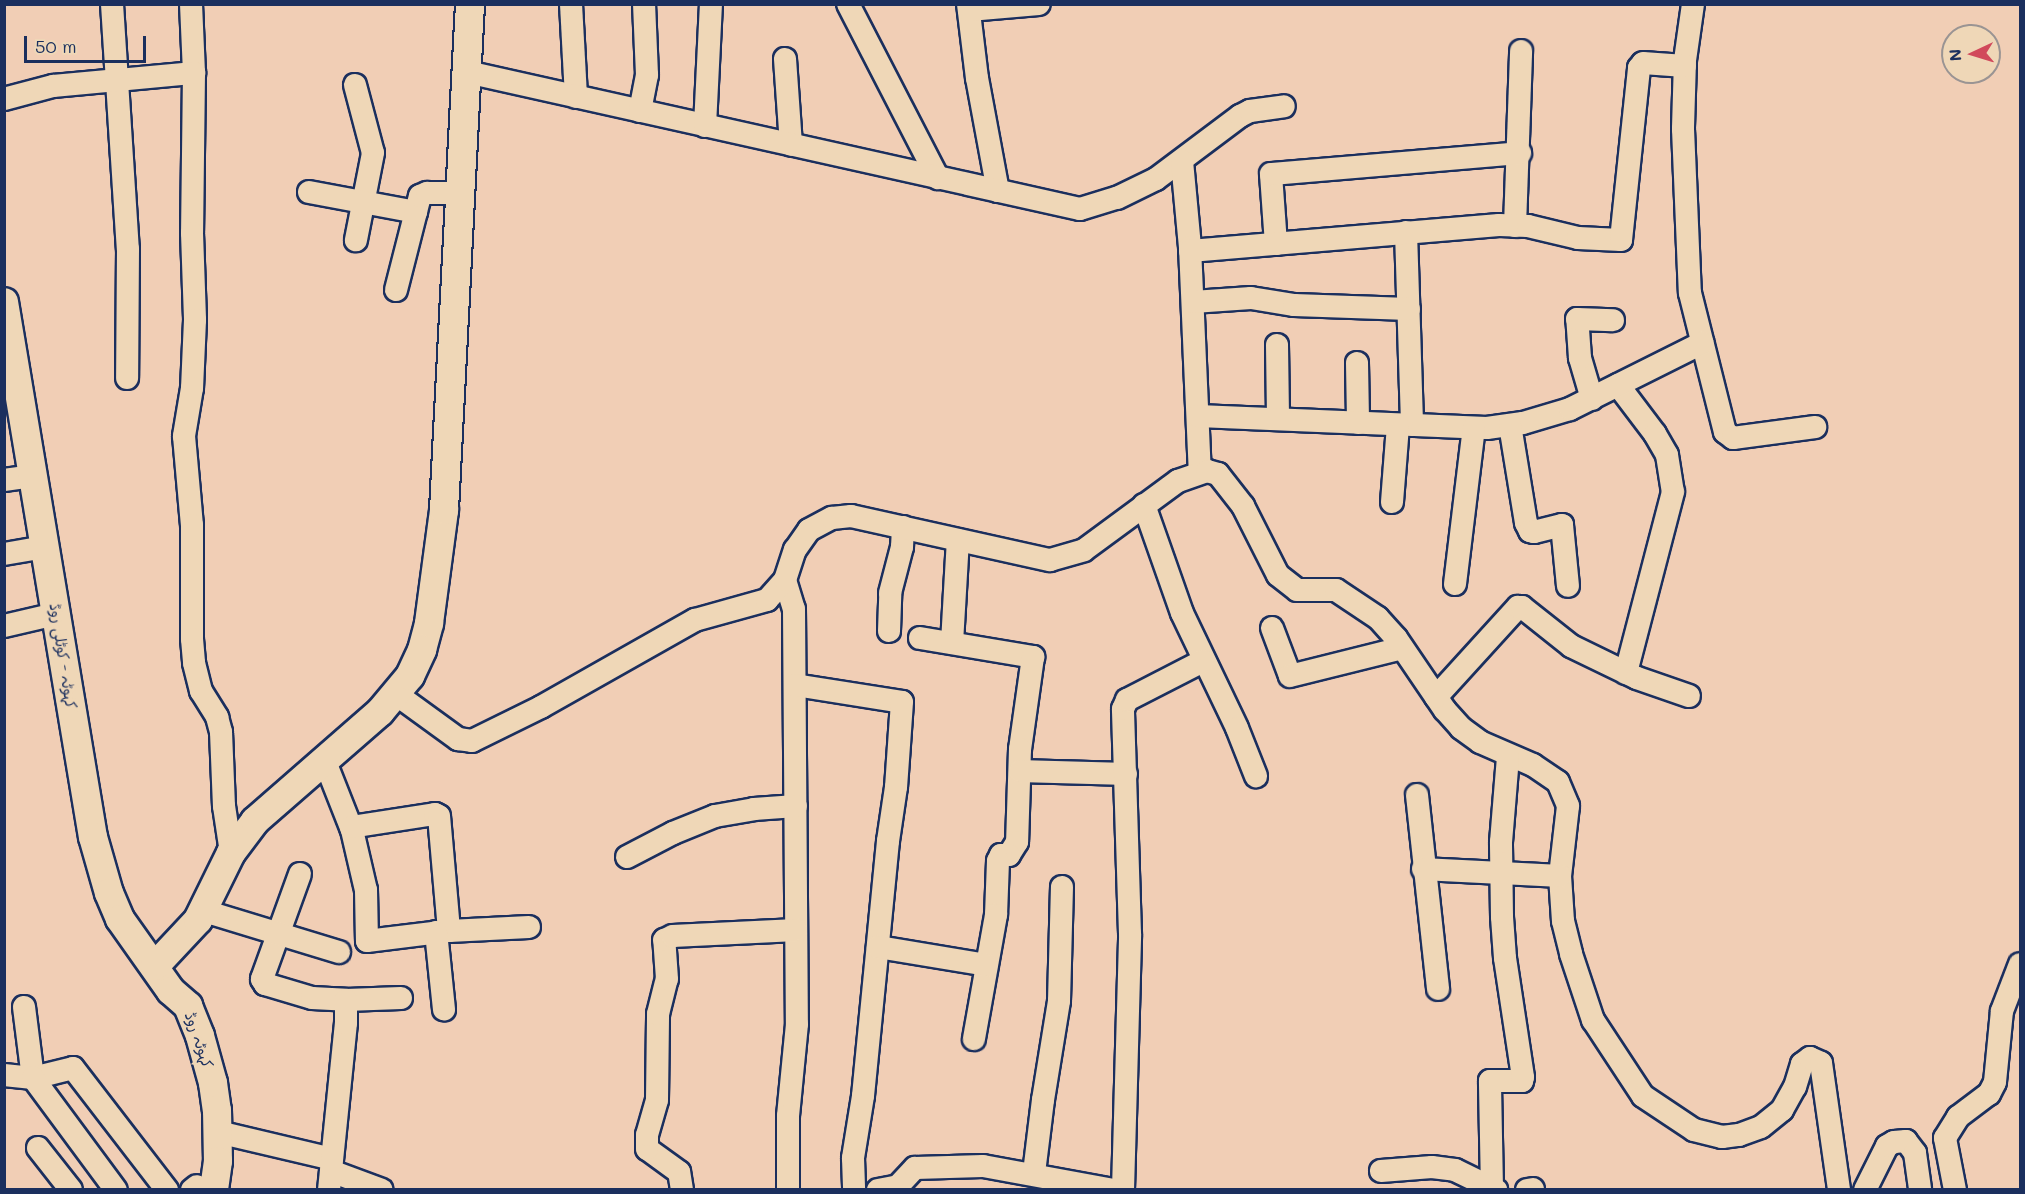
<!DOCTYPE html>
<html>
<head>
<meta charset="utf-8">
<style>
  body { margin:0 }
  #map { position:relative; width:2025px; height:1194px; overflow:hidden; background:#f1ceb5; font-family:Mali,"Playpen Sans Arabic",sans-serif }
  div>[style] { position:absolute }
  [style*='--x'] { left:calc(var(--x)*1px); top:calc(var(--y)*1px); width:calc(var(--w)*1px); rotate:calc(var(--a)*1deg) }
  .roads { filter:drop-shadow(2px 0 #1b2f5e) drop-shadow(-2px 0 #1b2f5e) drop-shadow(0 2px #1b2f5e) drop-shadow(0 -2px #1b2f5e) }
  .minor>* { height:22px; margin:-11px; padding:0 11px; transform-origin:11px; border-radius:11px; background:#efd7b7 }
  .major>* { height:28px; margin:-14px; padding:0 14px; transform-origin:14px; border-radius:14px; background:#efd7b7 }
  span { translate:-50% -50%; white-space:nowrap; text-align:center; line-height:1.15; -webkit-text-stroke:6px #efd7b7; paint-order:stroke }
  .street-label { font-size:15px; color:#1b2f5e }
  .frame { position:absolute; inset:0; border:6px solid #1b2f5e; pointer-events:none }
  .north { position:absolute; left:1941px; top:24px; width:60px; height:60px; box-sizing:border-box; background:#efd7b7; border:2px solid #9a9493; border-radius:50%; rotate:266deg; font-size:16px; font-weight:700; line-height:24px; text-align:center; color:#1b2f5e }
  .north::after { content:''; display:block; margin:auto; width:21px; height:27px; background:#d1495b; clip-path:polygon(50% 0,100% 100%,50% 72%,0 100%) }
  .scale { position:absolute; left:24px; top:36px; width:122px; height:27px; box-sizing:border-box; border:3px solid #1b2f5e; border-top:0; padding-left:8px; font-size:18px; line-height:21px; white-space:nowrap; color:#1b2f5e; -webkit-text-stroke:4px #efd7b7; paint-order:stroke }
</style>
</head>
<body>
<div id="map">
  <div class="roads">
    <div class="minor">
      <i style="--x:112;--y:4;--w:246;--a:86.3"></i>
      <i style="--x:128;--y:249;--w:129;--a:90.4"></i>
      <i style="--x:191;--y:4;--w:69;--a:87.5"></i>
      <i style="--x:194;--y:73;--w:160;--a:90.7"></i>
      <i style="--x:192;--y:233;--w:87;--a:88"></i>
      <i style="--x:195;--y:320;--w:68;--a:92.5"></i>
      <i style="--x:192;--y:388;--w:49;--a:99.5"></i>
      <i style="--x:184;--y:436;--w:89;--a:84.9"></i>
      <i style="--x:192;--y:525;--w:114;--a:90"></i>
      <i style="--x:192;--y:639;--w:24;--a:85"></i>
      <i style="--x:194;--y:663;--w:29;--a:76"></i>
      <i style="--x:201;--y:691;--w:31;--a:58"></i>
      <i style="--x:217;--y:717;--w:16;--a:75"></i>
      <i style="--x:221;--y:732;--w:74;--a:87.7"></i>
      <i style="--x:224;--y:806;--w:48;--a:81.5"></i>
      <i style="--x:571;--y:4;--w:93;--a:86.9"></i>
      <i style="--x:848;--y:4;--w:196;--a:62.7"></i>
      <i style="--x:968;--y:4;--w:75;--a:83.1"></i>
      <i style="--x:977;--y:78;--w:115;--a:79.5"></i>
      <i style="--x:1693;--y:4;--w:57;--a:98.1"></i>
      <i style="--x:1685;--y:60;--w:69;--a:91.7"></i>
      <i style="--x:1683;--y:129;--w:164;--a:87.6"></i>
      <i style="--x:1690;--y:293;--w:143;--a:75.9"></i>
      <i style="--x:1725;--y:432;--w:10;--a:37"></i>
      <i style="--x:1733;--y:438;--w:83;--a:-7.6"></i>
      <i style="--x:969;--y:10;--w:70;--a:-4.9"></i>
      <i style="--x:785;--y:59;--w:86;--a:86"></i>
      <i style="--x:467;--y:72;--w:628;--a:12.6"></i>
      <i style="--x:1080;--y:209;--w:39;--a:-17"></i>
      <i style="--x:1117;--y:198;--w:43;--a:-26"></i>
      <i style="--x:1156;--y:179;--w:105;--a:-36.9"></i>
      <i style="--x:1240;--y:116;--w:11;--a:-27"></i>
      <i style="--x:1250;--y:111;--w:34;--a:-8"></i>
      <i style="--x:355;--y:85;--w:70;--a:75.2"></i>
      <i style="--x:373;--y:153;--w:89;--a:101.1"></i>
      <i style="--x:4;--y:99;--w:51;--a:-14.9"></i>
      <i style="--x:53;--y:86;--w:142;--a:-5.3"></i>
      <i style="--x:640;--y:111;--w:37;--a:-79"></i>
      <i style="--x:647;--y:75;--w:71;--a:-92.4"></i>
      <i style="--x:705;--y:126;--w:122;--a:-87.2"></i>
      <i style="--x:1182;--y:161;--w:86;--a:84.7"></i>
      <i style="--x:1190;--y:247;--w:225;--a:87.5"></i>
      <i style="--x:309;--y:192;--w:109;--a:10.6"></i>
      <i style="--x:1515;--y:226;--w:175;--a:-88"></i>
      <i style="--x:1406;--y:232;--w:193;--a:88.2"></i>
      <i style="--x:1276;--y:244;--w:70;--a:-94.1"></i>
      <i style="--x:1271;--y:174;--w:250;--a:-4.8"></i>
      <i style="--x:1190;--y:251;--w:310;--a:-4.8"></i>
      <i style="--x:1499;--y:225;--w:29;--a:2"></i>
      <i style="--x:1528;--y:226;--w:51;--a:13.5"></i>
      <i style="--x:1578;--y:238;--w:43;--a:2.7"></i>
      <i style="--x:1621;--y:240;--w:173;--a:-84"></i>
      <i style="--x:1639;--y:68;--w:6;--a:-51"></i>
      <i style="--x:1643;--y:63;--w:42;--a:4.1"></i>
      <i style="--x:396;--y:290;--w:97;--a:-75.7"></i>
      <i style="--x:420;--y:196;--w:8;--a:-23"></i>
      <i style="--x:427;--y:193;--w:34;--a:0"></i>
      <i style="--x:1193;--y:302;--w:58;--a:-3.9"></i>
      <i style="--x:1251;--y:298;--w:44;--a:9.2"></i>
      <i style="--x:1294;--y:305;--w:115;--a:2"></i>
      <i style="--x:1277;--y:345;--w:74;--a:89.2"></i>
      <i style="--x:1357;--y:363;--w:60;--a:89"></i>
      <i style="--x:1618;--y:385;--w:61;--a:52.9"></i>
      <i style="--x:1655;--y:434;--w:24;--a:60"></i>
      <i style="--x:1667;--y:455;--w:37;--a:81"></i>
      <i style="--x:1673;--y:492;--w:187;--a:104.6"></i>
      <i style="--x:1592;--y:399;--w:43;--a:-106.3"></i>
      <i style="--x:1580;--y:358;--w:39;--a:-94"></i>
      <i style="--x:1577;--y:319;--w:36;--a:2"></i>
      <i style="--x:1198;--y:416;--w:289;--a:2.4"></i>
      <i style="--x:1487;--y:428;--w:36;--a:-8"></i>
      <i style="--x:1523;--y:423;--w:49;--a:-16.6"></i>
      <i style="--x:1570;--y:409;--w:148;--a:-26.6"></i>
      <i style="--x:1510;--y:425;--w:99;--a:80.7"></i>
      <i style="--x:1526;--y:523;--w:9;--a:63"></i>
      <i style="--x:1530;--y:531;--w:4;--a:14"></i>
      <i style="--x:1534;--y:532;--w:29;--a:-14"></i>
      <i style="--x:1562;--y:525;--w:61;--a:84.4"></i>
      <i style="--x:4;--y:480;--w:30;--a:-8"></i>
      <i style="--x:1392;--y:502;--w:77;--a:-85.5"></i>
      <i style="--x:1144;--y:505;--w:114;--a:70.6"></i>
      <i style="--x:1182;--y:613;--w:127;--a:64.4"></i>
      <i style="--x:1237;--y:728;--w:52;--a:68.4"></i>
      <i style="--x:4;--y:554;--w:42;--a:-9.7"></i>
      <i style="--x:785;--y:580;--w:30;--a:73"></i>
      <i style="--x:794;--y:609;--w:415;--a:89.6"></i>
      <i style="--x:797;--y:1024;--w:92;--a:95.6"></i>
      <i style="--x:788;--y:1116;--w:74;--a:90"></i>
      <i style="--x:1455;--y:584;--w:157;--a:-83.1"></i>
      <i style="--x:4;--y:626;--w:53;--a:-13"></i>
      <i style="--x:1272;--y:628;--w:51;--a:69.4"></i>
      <i style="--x:1290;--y:676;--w:115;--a:-14"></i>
      <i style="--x:889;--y:631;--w:38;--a:-88"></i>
      <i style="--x:890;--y:593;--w:48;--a:-75.4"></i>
      <i style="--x:902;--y:547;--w:20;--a:-87"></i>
      <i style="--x:920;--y:638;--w:115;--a:9.5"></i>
      <i style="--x:1033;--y:657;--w:93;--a:98"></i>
      <i style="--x:1020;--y:749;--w:93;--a:91.8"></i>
      <i style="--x:1017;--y:842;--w:15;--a:122"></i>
      <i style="--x:1009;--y:855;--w:8;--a:180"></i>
      <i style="--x:1001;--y:855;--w:7;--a:117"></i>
      <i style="--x:998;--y:861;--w:54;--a:92.1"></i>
      <i style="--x:996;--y:915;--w:126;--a:100.1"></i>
      <i style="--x:952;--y:643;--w:103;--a:-86.7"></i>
      <i style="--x:795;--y:685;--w:108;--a:9"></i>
      <i style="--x:902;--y:702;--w:85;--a:94"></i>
      <i style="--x:896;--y:787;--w:55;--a:98.4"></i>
      <i style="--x:888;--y:841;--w:256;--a:95.6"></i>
      <i style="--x:863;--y:1096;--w:63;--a:99.2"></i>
      <i style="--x:853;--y:1158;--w:32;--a:88"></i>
      <i style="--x:396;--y:694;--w:77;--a:36"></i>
      <i style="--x:458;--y:739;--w:14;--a:8"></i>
      <i style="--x:472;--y:741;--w:77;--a:-26.2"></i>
      <i style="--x:541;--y:707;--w:177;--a:-29.5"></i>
      <i style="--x:695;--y:620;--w:75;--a:-15.5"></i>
      <i style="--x:767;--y:600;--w:27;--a:-48"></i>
      <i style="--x:785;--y:580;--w:32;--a:-72"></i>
      <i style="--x:795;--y:550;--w:24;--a:-55"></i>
      <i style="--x:809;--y:530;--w:26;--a:-28"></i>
      <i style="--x:832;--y:518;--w:19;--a:-6"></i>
      <i style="--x:851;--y:516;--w:204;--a:12.5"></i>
      <i style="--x:1050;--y:560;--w:35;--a:-16"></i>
      <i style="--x:1084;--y:550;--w:117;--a:-36.3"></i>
      <i style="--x:1178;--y:481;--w:31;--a:-19"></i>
      <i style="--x:1207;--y:471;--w:11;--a:15"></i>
      <i style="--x:1218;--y:474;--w:41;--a:52"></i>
      <i style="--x:1243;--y:506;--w:77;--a:63.1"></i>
      <i style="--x:1278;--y:575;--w:24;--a:38"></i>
      <i style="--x:1297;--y:590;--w:39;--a:0"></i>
      <i style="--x:1336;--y:590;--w:50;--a:33.7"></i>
      <i style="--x:1378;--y:618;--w:27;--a:48"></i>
      <i style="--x:1396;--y:638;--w:87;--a:55.8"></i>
      <i style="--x:1445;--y:710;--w:24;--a:48"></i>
      <i style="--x:1461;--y:728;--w:24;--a:36"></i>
      <i style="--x:1480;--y:742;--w:58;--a:23.5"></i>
      <i style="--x:1533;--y:765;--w:30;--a:34"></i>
      <i style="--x:1558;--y:782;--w:26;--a:67"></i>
      <i style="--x:1568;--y:806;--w:70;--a:96.5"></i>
      <i style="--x:1560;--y:876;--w:45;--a:86.2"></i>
      <i style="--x:1563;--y:921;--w:34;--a:76"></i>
      <i style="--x:1571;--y:954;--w:70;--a:71.6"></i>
      <i style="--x:1593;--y:1020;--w:91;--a:56.7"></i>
      <i style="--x:1643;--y:1096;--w:61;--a:33.7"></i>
      <i style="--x:1694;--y:1130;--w:29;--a:14"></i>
      <i style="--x:1722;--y:1137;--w:17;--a:-7"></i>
      <i style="--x:1739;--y:1135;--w:23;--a:-20"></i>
      <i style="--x:1761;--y:1127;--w:27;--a:-39"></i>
      <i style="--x:1782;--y:1110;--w:26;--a:-61"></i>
      <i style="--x:1795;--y:1087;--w:24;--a:-73"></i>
      <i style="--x:1802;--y:1064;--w:10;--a:-37"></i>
      <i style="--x:1810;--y:1058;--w:12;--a:24"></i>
      <i style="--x:1821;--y:1063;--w:128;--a:81.9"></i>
      <i style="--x:1436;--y:697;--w:122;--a:-47.7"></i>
      <i style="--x:1518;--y:607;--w:4;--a:0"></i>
      <i style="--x:1522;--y:607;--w:63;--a:38.5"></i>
      <i style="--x:1571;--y:646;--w:73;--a:25.9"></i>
      <i style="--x:1637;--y:678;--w:55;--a:19.1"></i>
      <i style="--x:324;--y:759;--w:76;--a:68.5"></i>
      <i style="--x:352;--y:830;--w:62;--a:76.9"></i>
      <i style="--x:366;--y:890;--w:51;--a:88.9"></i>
      <i style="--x:367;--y:941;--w:83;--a:-7"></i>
      <i style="--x:449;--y:931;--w:80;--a:-2.9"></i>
      <i style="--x:1020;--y:771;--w:106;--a:1.6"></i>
      <i style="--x:1417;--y:795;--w:195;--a:83.8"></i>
      <i style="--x:351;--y:827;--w:85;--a:-8.8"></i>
      <i style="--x:435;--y:814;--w:4;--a:27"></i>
      <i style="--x:439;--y:816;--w:115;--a:85"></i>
      <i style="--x:627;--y:857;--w:52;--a:-27.6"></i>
      <i style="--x:673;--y:833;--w:45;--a:-22"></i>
      <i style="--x:715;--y:816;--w:40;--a:-10"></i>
      <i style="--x:754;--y:809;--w:42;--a:-4.1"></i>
      <i style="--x:1423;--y:869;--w:137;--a:2.9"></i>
      <i style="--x:300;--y:874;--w:112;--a:109.9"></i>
      <i style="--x:262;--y:979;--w:6;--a:59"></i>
      <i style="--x:265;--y:984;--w:49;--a:16.6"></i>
      <i style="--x:312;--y:998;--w:34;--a:3"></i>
      <i style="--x:346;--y:1000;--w:55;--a:-2.1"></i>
      <i style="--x:204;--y:911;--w:141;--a:16.9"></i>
      <i style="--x:436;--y:932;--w:78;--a:84.1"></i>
      <i style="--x:878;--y:947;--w:110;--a:9.4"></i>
      <i style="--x:24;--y:1007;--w:72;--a:82.8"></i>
      <i style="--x:33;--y:1078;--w:41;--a:-14"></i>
      <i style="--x:73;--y:1068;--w:154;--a:52.4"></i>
      <i style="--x:4;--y:1075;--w:29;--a:6"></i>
      <i style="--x:33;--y:1078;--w:139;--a:53.5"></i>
      <i style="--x:218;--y:1132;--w:117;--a:13.3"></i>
      <i style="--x:38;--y:1148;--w:53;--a:51.8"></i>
      <i style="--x:331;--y:1171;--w:54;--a:20.4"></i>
      <i style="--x:1381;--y:1171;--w:51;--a:-4.5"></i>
      <i style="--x:1432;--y:1167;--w:23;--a:7"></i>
      <i style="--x:1455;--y:1170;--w:46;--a:26"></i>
      <i style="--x:1034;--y:1173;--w:74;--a:-83"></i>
      <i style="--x:1043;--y:1100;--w:100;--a:-80.8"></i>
      <i style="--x:1059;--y:1001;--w:114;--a:-88.5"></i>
      <i style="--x:1492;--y:1189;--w:108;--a:-91.1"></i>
      <i style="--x:1490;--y:1081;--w:32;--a:0"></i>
      <i style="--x:1522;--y:1081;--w:4;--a:-76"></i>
      <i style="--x:1523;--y:1077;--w:120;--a:-98.6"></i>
      <i style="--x:1505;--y:958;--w:41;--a:-94.2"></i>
      <i style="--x:1502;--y:917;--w:75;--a:-90.8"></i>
      <i style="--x:1501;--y:842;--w:86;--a:-85.3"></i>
      <i style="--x:192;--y:1190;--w:6;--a:-39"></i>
      <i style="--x:329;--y:1190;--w:168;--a:-84.2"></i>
      <i style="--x:346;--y:1023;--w:23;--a:-90"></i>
      <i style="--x:682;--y:1190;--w:18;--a:-99"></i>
      <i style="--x:679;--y:1172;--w:39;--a:-144"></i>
      <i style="--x:647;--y:1149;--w:14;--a:-90"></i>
      <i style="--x:647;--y:1135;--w:36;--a:-74"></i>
      <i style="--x:657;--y:1100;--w:86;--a:-89.3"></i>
      <i style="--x:658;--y:1014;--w:36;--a:-76"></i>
      <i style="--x:667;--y:979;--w:39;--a:-94"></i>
      <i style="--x:664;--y:940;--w:10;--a:-24"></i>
      <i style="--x:673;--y:936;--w:123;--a:-2.8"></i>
      <i style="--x:878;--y:1190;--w:20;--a:-11"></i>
      <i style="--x:898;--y:1186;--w:25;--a:-47"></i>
      <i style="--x:915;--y:1168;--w:68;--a:-1.7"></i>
      <i style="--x:983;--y:1166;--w:133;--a:10.4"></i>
      <i style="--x:1123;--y:1190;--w:256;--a:-88.4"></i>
      <i style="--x:1130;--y:934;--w:225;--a:-91.8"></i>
      <i style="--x:1123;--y:709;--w:10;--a:-66"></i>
      <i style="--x:1127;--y:700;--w:85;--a:-27.2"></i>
      <i style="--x:1527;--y:1190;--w:6;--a:-9"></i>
      <i style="--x:1865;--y:1190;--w:49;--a:-63.4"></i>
      <i style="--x:1887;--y:1146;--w:8;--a:-30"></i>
      <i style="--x:1894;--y:1142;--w:12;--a:-5"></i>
      <i style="--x:1906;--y:1141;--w:15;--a:53"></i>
      <i style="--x:1915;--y:1153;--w:37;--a:82"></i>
      <i style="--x:1955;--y:1190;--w:53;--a:-100.9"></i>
      <i style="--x:1945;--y:1138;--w:25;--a:-58"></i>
      <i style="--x:1958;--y:1117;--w:39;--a:-37"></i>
      <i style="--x:1989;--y:1094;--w:13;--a:-63"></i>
      <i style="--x:1995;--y:1082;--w:71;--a:-84.4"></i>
      <i style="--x:2002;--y:1011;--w:50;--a:-69"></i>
    </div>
    <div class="major">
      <i style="--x:4;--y:302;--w:542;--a:80.56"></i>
      <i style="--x:93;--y:837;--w:58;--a:74.1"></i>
      <i style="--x:109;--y:893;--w:28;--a:67"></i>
      <i style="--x:120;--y:919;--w:88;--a:54.7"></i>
      <i style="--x:171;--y:991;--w:23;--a:41"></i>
      <i style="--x:188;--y:1006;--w:32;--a:68"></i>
      <i style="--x:200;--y:1036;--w:49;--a:74.5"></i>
      <i style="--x:213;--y:1083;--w:27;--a:82"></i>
      <i style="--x:217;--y:1110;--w:51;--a:88.9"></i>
      <i style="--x:218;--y:1161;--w:29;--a:98"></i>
      <i style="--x:155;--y:966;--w:63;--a:-46.9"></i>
      <i style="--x:198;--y:920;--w:75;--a:-63.8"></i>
      <i style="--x:231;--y:853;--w:40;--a:-53"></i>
      <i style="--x:255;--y:821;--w:166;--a:-41.1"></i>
      <i style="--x:380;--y:712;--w:47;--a:-50.2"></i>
      <i style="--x:410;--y:676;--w:29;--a:-65"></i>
      <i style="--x:422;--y:650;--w:28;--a:-75"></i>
      <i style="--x:429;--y:623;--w:114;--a:-82.4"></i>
      <i style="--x:444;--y:510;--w:507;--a:-87.06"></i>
    </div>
  </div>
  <div class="street-label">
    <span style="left:63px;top:656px;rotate:81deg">کہوٹہ - کوٹلی روڈ</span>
    <span style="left:199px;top:1040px;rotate:71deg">کہوٹہ روڈ</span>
  </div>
  <div class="frame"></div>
  <div class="north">N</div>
  <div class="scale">50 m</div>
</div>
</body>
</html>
